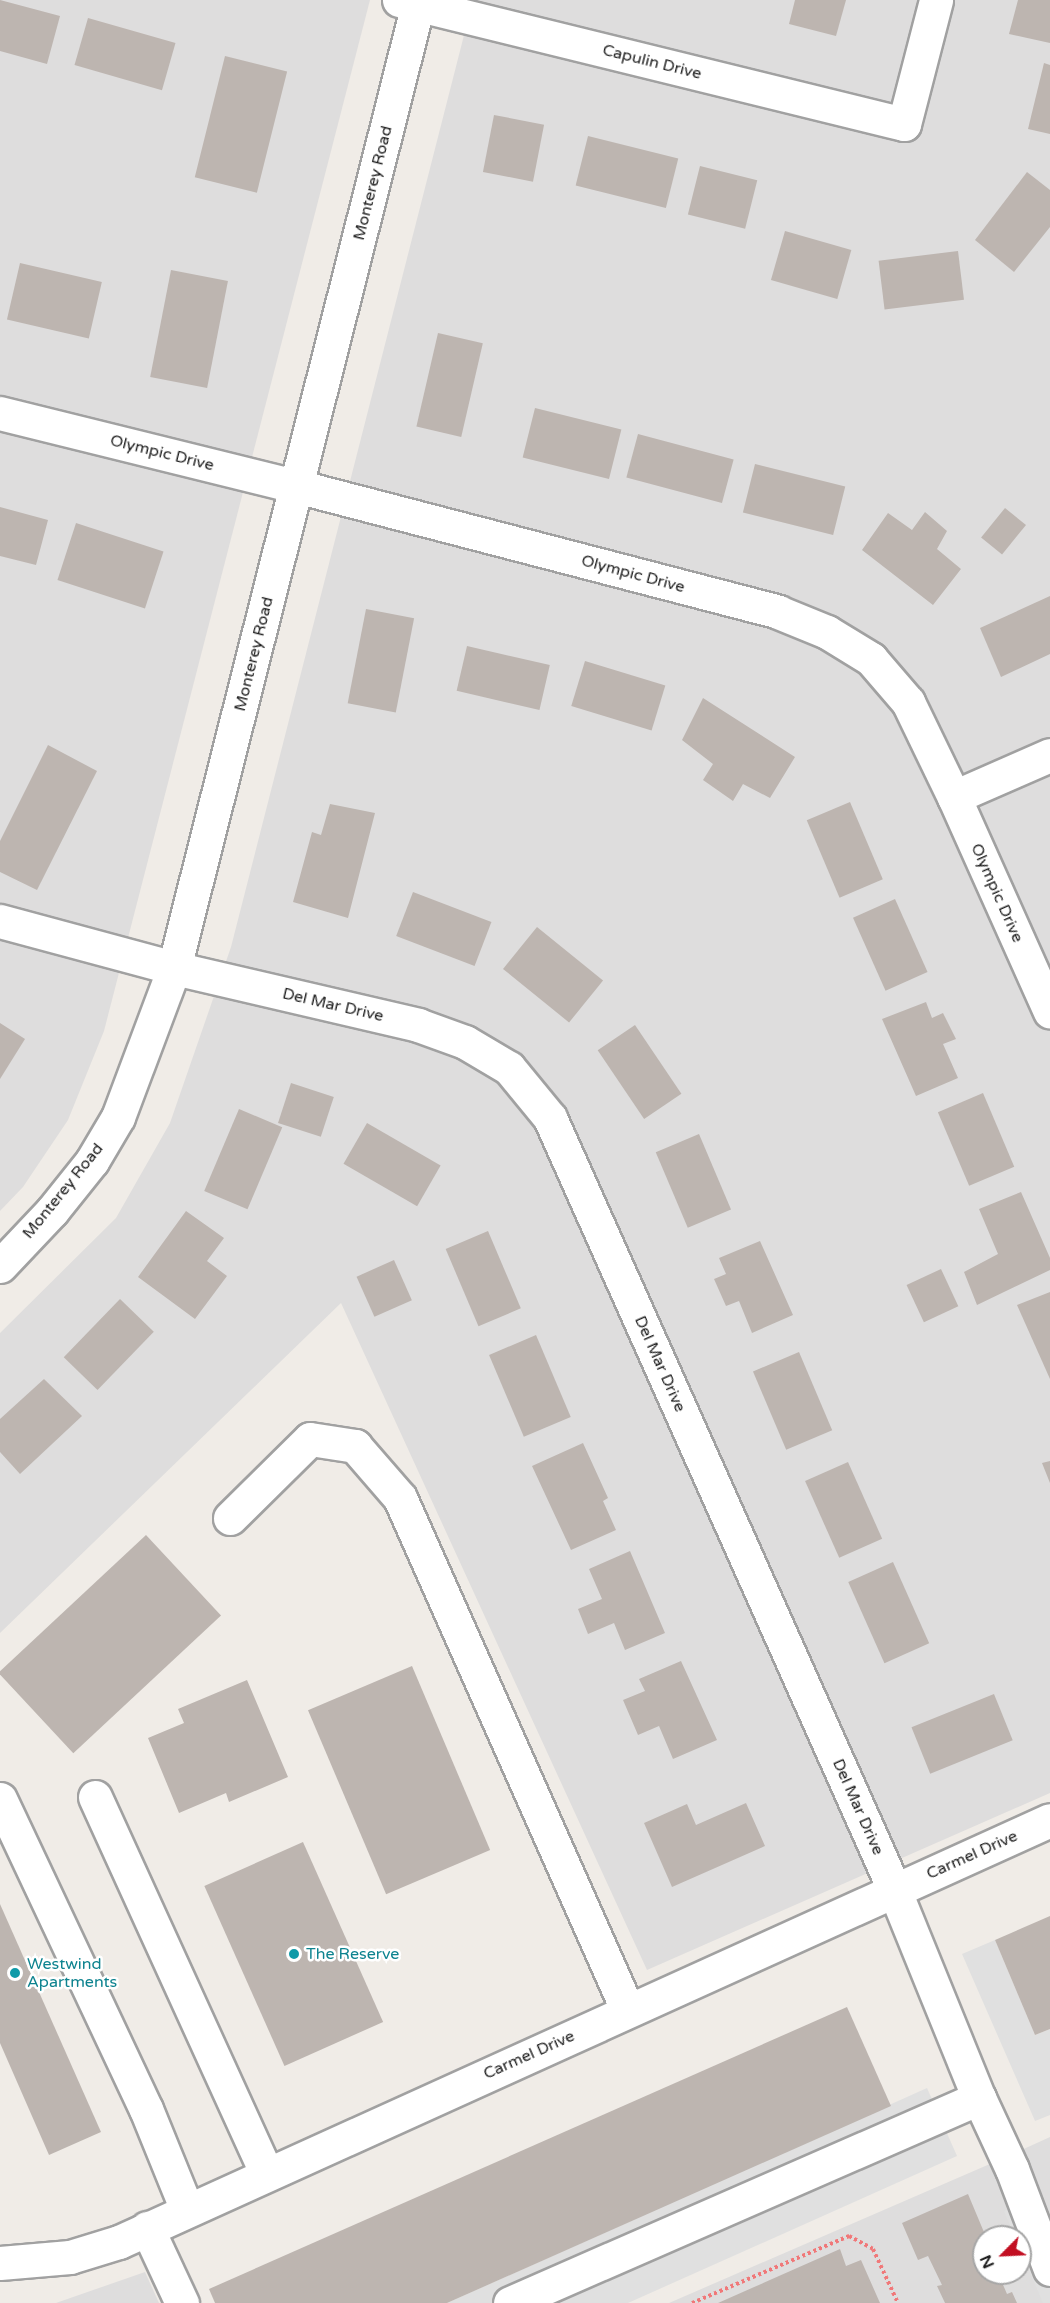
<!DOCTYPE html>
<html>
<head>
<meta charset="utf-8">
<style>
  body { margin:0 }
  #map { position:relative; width:1050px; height:2303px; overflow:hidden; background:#f0ece7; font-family:"Varela Round",sans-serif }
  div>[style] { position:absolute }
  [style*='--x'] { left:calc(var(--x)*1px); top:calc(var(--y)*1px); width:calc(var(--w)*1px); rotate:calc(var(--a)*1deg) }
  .residential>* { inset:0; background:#dedddd }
  .parking>* { inset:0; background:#e0e0e0 }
  .building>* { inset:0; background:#bdb5b0; transform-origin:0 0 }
  .path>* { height:4px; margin-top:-2px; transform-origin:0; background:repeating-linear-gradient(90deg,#f07879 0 3px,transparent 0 6px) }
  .roads { filter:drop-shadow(2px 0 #a1a1a1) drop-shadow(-2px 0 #a1a1a1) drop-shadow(0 2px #a1a1a1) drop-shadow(0 -2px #a1a1a1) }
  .minor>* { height:33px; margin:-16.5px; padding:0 16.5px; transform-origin:16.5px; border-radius:16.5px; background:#fff }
  .dots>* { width:16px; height:16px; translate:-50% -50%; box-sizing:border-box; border:3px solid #fff; border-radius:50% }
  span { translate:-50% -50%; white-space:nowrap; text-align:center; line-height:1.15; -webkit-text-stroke:5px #fff; paint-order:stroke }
  .street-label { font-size:16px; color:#202020 }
  .culture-label { font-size:16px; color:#0d838f }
  .left { translate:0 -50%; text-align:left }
  .north { position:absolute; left:972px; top:2225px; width:60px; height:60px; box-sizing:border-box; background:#fff; border:2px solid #a6a6a6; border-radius:50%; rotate:246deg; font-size:16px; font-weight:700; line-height:24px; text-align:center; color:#202020 }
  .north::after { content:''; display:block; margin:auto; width:21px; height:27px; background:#c20f22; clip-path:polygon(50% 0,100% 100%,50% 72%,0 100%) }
</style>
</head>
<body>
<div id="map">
  <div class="residential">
    <i style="clip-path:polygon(0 0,370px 0,104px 1031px,68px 1120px,23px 1187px,0 1211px)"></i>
    <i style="clip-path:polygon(473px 0,1050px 0,1050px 1793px,647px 1970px,341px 1303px,0 1633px,0 1333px,116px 1218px,170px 1123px,231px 947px)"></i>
    <i style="clip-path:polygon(evenodd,1050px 2137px,1050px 2303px,669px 2303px,1006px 2157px,1050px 2137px,984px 2237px,1020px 2237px,1020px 2273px,984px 2273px,984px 2237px)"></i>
    <i style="clip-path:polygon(145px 2272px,159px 2303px,56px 2303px,76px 2296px)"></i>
  </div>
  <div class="parking">
    <i style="clip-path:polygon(995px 1940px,1035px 2035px,1050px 2029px,1050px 2115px,1035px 2121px,962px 1954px)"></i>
    <i style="clip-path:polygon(927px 2088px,957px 2156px,628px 2303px,447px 2303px)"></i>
    <i style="clip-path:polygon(1041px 2193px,1050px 2213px,1050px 2303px,1043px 2303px,1020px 2249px,1020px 2237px,1015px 2237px,1004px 2211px)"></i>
  </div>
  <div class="building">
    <i style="clip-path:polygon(0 0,60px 16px,47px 64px,0 51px)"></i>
    <i style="clip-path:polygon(795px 0,846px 0,836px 36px,789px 24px)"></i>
    <i style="clip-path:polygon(1018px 0,1050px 0,1050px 43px,1009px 34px)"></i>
    <i style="left:88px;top:18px;width:91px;height:49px;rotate:16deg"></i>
    <i style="left:225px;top:56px;width:64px;height:125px;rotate:14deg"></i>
    <i style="clip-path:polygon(1044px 63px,1050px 65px,1050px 134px,1028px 129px)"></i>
    <i style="left:494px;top:115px;width:51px;height:58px;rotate:11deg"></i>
    <i style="left:588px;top:136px;width:93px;height:51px;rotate:14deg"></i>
    <i style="left:700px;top:166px;width:59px;height:50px;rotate:14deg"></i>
    <i style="clip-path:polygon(1027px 172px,1050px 190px,1050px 227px,1014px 272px,975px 240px)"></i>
    <i style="left:785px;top:231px;width:69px;height:51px;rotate:16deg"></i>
    <i style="left:958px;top:251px;width:49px;height:80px;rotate:83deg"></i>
    <i style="left:20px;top:263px;width:84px;height:58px;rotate:13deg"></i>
    <i style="left:171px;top:270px;width:58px;height:109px;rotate:11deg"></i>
    <i style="left:438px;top:333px;width:46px;height:96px;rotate:13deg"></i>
    <i style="left:535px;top:408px;width:89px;height:51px;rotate:14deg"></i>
    <i style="left:638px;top:434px;width:99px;height:45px;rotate:15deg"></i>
    <i style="left:755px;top:464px;width:93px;height:50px;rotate:14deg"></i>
    <i style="clip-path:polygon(0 507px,48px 520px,36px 565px,0 556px)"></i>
    <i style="left:1005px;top:508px;width:27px;height:38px;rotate:39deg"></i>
    <i style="clip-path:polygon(925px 512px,947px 531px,937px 549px,961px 569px,933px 605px,862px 550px,888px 513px,912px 530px)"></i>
    <i style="left:76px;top:523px;width:92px;height:60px;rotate:18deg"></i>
    <i style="clip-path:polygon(1050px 596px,1050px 654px,1001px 677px,980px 628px)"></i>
    <i style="left:366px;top:609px;width:49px;height:96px;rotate:11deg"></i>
    <i style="left:467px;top:646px;width:85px;height:46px;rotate:13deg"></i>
    <i style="left:585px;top:661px;width:84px;height:47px;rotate:17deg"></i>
    <i style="clip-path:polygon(703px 698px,795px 757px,770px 798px,743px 784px,733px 801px,703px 780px,713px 764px,682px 740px)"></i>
    <i style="clip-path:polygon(48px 745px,97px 771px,37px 890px,0 872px,0 841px)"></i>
    <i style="left:850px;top:802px;width:84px;height:47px;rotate:67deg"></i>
    <i style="clip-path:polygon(330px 804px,375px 813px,348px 918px,293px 902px,312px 832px,321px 835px)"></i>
    <i style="left:413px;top:892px;width:84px;height:47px;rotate:21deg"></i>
    <i style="left:895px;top:899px;width:80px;height:46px;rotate:66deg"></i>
    <i style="left:537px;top:927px;width:85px;height:54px;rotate:39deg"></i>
    <i style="clip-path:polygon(926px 1002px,932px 1018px,943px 1013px,956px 1039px,943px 1044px,958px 1078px,916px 1096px,882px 1019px)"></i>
    <i style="clip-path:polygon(0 1023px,25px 1039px,0 1079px)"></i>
    <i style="left:635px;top:1025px;width:83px;height:45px;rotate:56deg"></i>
    <i style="left:291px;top:1083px;width:45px;height:42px;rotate:18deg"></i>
    <i style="left:983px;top:1093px;width:80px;height:49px;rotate:67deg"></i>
    <i style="left:239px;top:1109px;width:47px;height:89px;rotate:23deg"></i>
    <i style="left:367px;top:1123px;width:85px;height:47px;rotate:30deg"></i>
    <i style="left:699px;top:1134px;width:82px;height:47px;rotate:67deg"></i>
    <i style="clip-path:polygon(1021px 1192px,1050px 1258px,1050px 1270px,977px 1305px,964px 1272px,998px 1254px,979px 1209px)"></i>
    <i style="clip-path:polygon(186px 1211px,224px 1238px,207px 1261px,227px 1276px,195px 1319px,138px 1277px)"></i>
    <i style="left:488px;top:1231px;width:84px;height:46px;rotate:67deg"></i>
    <i style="clip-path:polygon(760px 1241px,793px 1315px,752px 1333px,739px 1301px,726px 1306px,714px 1279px,726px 1274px,719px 1258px)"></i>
    <i style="left:394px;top:1260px;width:44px;height:41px;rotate:66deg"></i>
    <i style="left:941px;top:1269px;width:41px;height:38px;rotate:65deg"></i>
    <i style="clip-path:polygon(1050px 1292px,1050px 1379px,1017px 1305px)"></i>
    <i style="left:120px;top:1299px;width:47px;height:81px;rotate:44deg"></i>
    <i style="left:536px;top:1335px;width:89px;height:51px;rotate:67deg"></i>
    <i style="left:799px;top:1352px;width:85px;height:50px;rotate:67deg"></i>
    <i style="clip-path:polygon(44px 1379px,82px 1416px,20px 1474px,0 1452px,0 1419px)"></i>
    <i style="clip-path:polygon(583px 1443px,608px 1498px,603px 1501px,616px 1530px,571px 1550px,532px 1466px)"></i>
    <i style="clip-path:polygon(1050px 1461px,1050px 1483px,1042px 1463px)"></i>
    <i style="left:848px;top:1462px;width:84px;height:47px;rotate:66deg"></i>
    <i style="left:146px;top:1535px;width:110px;height:202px;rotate:47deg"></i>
    <i style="clip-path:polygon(630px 1551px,665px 1633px,625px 1650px,614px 1623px,588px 1634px,578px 1609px,602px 1599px,589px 1569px)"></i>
    <i style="left:893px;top:1562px;width:89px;height:49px;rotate:66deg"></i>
    <i style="clip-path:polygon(681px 1661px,717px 1740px,673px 1759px,659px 1726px,638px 1735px,623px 1700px,645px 1691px,639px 1679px)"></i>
    <i style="left:412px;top:1666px;width:200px;height:113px;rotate:67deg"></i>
    <i style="clip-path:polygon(247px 1680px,288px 1777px,229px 1802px,226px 1793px,179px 1813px,148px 1738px,184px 1723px,178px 1709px)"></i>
    <i style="left:994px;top:1694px;width:50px;height:89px;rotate:68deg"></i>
    <i style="clip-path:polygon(746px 1803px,765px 1846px,672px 1887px,644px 1823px,687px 1804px,696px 1825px)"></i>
    <i style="left:303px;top:1842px;width:197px;height:108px;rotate:66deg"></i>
    <i style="clip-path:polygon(0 1904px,101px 2132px,49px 2155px,0 2043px)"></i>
    <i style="clip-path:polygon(1050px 1916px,1050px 2029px,1035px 2035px,995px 1940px)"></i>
    <i style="clip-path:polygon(847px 2007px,891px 2106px,447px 2303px,215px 2303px,209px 2289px)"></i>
    <i style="clip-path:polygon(968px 2194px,986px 2237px,984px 2237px,984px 2273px,998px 2273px,1007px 2294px,1012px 2292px,1017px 2303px,945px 2303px,937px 2286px,942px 2285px,928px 2256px,918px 2260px,902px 2223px)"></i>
    <i style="clip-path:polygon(840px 2249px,846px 2266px,861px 2260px,880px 2303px,718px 2303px)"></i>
  </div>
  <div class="path">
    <i style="--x:692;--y:2303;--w:171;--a:-23.1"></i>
    <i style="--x:849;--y:2236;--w:27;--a:28"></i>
    <i style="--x:873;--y:2249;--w:60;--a:65.2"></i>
  </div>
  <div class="roads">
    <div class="minor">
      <i style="--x:399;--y:0;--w:520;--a:13.8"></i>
      <i style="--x:904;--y:124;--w:128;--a:-75.5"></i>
      <i style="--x:0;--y:413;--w:305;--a:13.9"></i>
      <i style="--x:296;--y:486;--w:498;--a:14.6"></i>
      <i style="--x:778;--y:612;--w:53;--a:22.2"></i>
      <i style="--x:827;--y:632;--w:52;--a:31.5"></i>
      <i style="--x:871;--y:659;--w:57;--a:49.3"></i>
      <i style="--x:908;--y:702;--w:106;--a:64.2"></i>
      <i style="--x:954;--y:797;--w:235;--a:65.9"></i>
      <i style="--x:954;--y:797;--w:105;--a:-23.6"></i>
      <i style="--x:0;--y:921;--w:180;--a:15.1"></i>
      <i style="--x:174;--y:968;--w:251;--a:13.1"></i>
      <i style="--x:418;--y:1025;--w:50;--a:19.9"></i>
      <i style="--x:465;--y:1042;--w:51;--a:30.6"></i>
      <i style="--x:509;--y:1068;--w:65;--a:50.6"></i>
      <i style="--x:550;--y:1118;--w:844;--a:65.95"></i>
      <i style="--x:894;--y:1889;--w:226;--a:67.9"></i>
      <i style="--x:979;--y:2098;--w:78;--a:65.1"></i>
      <i style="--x:1012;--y:2169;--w:107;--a:69.2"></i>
      <i style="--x:0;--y:1266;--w:76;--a:-46.6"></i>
      <i style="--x:52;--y:1211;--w:64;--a:-51.3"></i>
      <i style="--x:92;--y:1161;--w:51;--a:-59.4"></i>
      <i style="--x:118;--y:1117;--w:159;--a:-69.4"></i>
      <i style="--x:174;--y:968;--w:999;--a:-75.8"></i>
      <i style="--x:230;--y:1518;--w:112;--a:-44.6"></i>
      <i style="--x:310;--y:1439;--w:46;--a:8.8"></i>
      <i style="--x:355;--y:1446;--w:69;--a:49.1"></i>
      <i style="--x:400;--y:1498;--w:561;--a:66.04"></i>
      <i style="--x:95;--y:1797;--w:414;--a:65.5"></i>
      <i style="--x:0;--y:1799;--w:343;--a:64.8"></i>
      <i style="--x:146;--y:2109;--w:109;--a:67.9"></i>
      <i style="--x:147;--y:2228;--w:83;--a:65"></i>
      <i style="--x:0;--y:2263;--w:70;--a:-4.9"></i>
      <i style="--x:70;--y:2257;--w:51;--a:-17"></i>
      <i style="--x:119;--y:2242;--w:1022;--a:-24.38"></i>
      <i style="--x:510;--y:2303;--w:512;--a:-23.61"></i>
    </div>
  </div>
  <div class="dots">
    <i style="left:294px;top:1954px;background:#0f9aa8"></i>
    <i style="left:15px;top:1973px;background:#0f9aa8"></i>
  </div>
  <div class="street-label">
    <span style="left:652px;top:62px;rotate:14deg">Capulin Drive</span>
    <span style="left:373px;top:183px;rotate:-76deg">Monterey Road</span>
    <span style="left:162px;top:453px;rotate:14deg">Olympic Drive</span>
    <span style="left:633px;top:574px;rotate:15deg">Olympic Drive</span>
    <span style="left:254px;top:654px;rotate:-76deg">Monterey Road</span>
    <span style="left:997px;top:893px;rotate:66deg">Olympic Drive</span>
    <span style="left:333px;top:1005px;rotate:13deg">Del Mar Drive</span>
    <span style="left:63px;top:1191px;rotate:-51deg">Monterey Road</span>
    <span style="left:660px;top:1364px;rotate:66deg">Del Mar Drive</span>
    <span style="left:858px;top:1807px;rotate:66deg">Del Mar Drive</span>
    <span style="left:972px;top:1855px;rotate:-24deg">Carmel Drive</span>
    <span style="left:529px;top:2055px;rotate:-24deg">Carmel Drive</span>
  </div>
  <div class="culture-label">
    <span class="left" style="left:306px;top:1954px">The Reserve</span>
    <span class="left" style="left:27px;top:1973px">Westwind<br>Apartments</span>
  </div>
  <div class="north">N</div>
</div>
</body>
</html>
